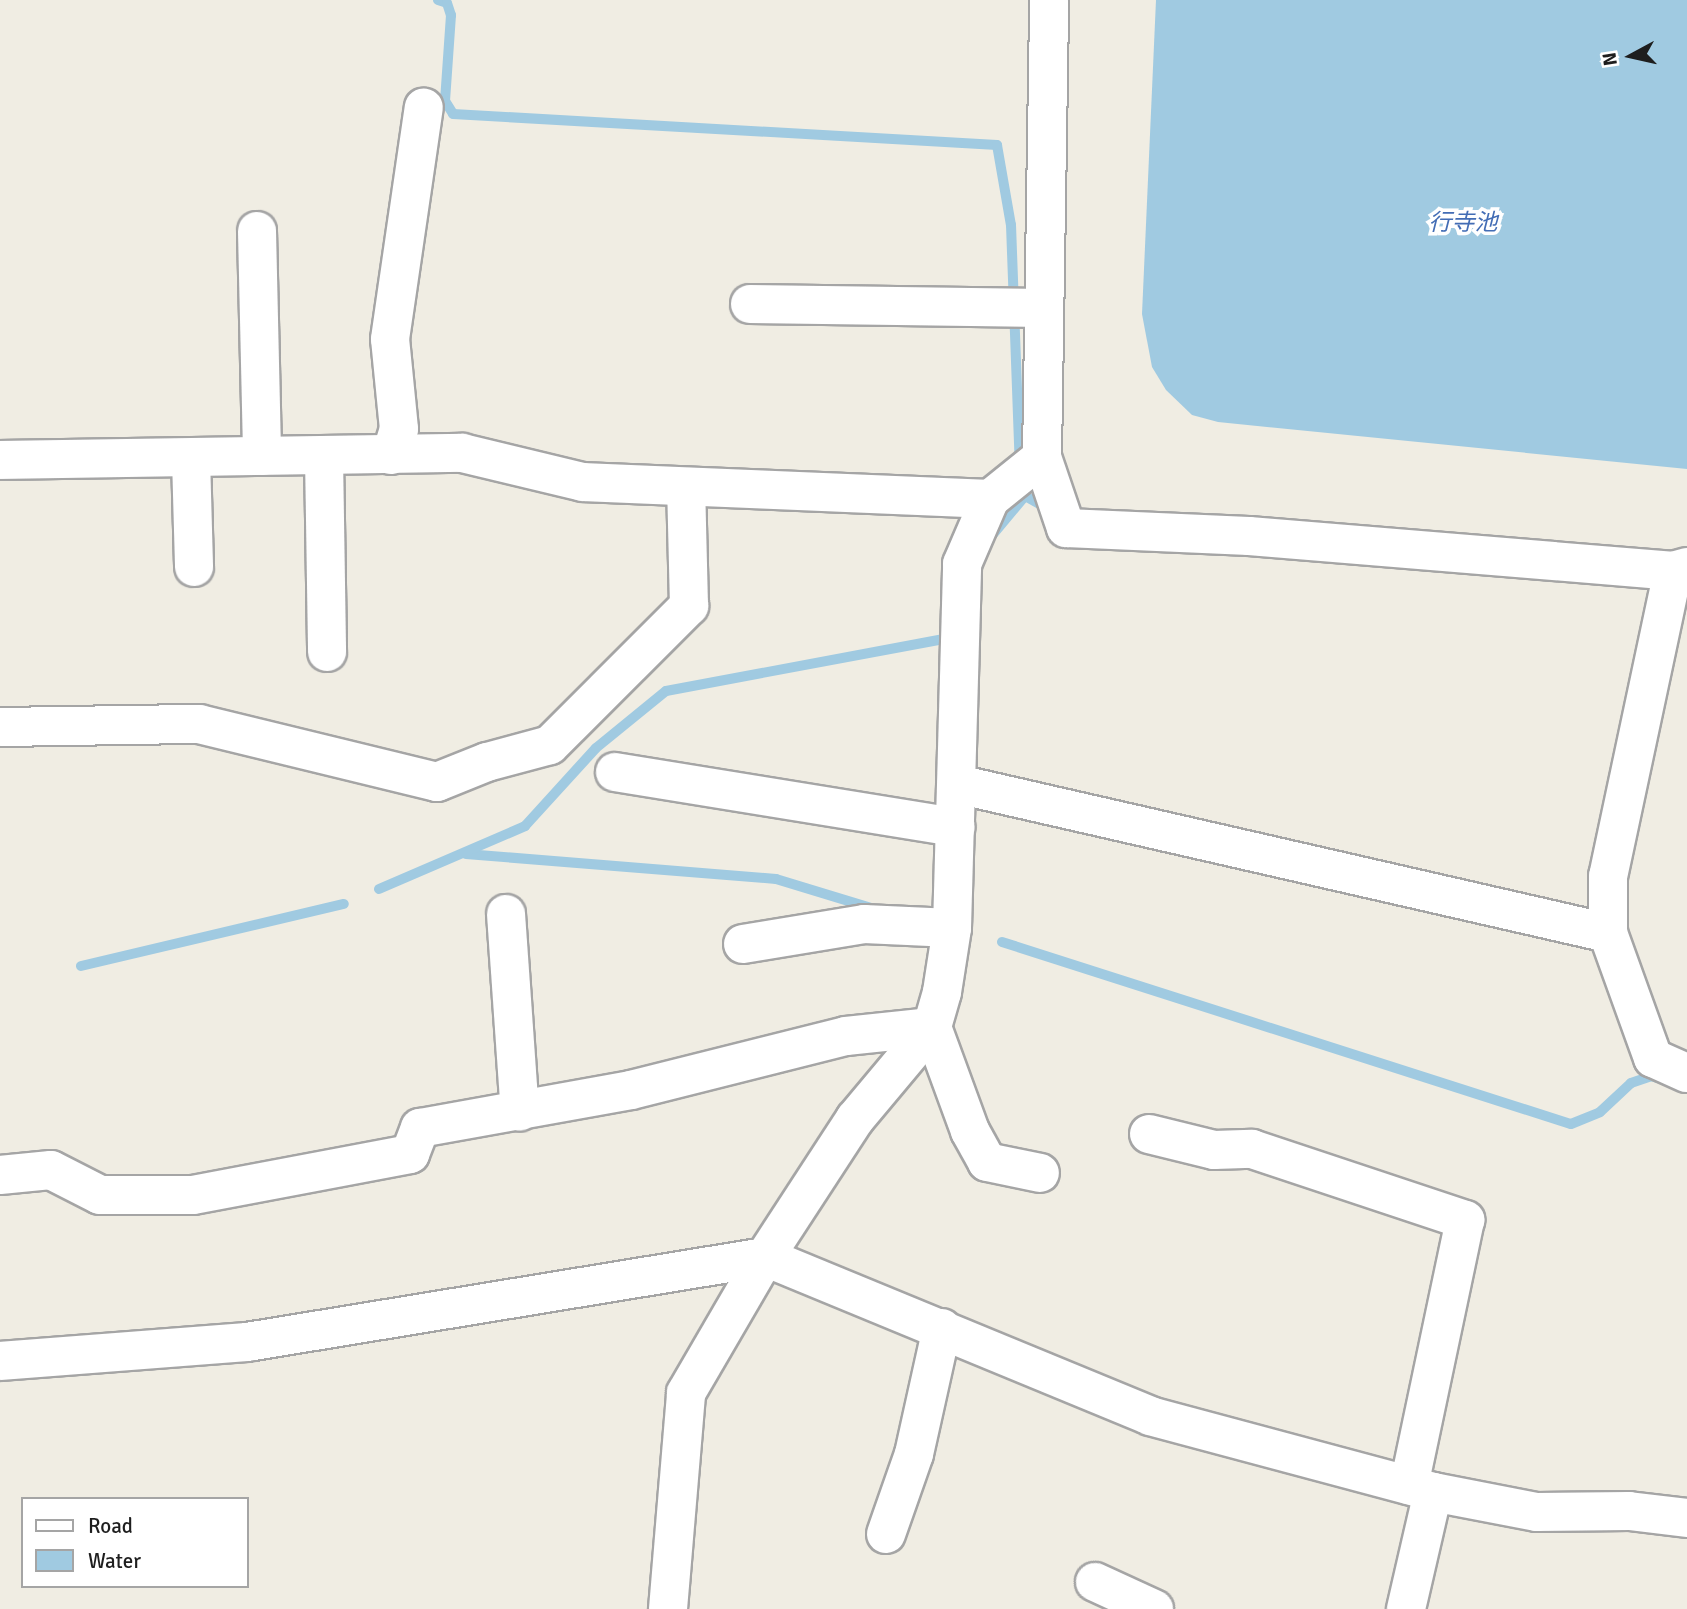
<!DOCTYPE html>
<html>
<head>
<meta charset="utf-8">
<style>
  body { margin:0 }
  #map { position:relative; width:1687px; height:1609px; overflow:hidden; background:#f0ede3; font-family:Signika,"Noto Sans JP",sans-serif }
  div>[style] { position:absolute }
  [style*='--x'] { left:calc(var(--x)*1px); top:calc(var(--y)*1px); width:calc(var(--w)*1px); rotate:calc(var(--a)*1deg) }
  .water>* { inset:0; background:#a0cae1 }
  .stream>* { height:10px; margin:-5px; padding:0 5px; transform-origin:5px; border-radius:5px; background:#a0cae1 }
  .roads { filter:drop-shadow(2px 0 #a5a5a5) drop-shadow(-2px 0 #a5a5a5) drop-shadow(0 2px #a5a5a5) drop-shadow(0 -2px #a5a5a5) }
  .minor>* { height:38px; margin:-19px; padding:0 19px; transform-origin:19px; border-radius:19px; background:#fff }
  span { translate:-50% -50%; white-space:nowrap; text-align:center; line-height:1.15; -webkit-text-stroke:7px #fff; paint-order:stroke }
  .water-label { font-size:23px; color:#436db5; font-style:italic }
  .legend { position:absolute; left:21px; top:1497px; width:228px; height:91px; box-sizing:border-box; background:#fff; border:2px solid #a5a5a5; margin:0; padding:9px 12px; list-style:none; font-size:21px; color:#1e1e1e }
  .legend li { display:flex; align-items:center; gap:14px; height:35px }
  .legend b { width:35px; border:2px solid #a5a5a5 }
  .north { position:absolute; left:1596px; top:21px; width:70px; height:70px; -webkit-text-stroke:5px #fff; paint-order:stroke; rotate:262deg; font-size:19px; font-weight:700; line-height:28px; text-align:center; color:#1e1e1e }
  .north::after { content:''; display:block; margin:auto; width:24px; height:32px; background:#1e1e1e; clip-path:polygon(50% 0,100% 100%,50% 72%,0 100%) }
</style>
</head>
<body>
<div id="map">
  <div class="water">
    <i style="clip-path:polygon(1156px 0,1687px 0,1687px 469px,1218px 422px,1192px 415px,1166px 390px,1152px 367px,1142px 314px)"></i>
  </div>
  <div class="stream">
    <i style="--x:438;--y:0;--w:9;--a:18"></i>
    <i style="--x:447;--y:3;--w:13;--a:72"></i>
    <i style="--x:451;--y:15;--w:86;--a:94"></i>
    <i style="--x:445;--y:101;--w:15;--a:58"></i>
    <i style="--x:453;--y:114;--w:545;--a:3.26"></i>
    <i style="--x:997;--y:145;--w:81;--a:80.1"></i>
    <i style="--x:1011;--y:225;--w:240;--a:87.9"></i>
    <i style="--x:989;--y:539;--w:56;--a:-50.1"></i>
    <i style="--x:1025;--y:496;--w:25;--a:29"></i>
    <i style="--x:466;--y:854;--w:311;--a:4.6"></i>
    <i style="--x:776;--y:879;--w:103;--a:16.9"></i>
    <i style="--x:379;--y:889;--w:159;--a:-23.3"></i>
    <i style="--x:525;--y:826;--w:105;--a:-47.7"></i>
    <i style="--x:596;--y:748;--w:90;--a:-39.2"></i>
    <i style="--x:666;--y:691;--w:284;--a:-10.6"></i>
    <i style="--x:1002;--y:942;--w:597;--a:17.74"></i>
    <i style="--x:1571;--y:1124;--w:31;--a:-22"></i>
    <i style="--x:1600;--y:1112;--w:42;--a:-43.1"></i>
    <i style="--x:1631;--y:1083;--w:21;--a:-19"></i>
    <i style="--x:1651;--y:1076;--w:10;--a:17"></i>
    <i style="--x:81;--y:966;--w:270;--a:-13.3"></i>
  </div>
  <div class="roads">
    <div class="minor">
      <i style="--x:257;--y:231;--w:225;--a:88.7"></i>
      <i style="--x:750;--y:304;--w:294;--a:0.8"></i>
      <i style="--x:391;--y:455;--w:27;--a:-73"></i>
      <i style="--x:399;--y:429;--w:90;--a:-95.7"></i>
      <i style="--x:390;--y:339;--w:234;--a:-81.7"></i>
      <i style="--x:324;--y:456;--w:196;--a:89.1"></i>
      <i style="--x:1042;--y:457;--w:75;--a:71.3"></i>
      <i style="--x:1066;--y:528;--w:183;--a:2.5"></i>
      <i style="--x:1249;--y:536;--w:439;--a:4.7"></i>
      <i style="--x:191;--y:458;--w:109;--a:88.4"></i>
      <i style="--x:0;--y:460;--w:462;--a:-0.9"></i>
      <i style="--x:462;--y:453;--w:124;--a:13.5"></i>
      <i style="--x:583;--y:482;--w:407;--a:2.4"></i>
      <i style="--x:1687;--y:567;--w:15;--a:164"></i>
      <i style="--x:1673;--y:571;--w:312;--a:102"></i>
      <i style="--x:1608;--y:876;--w:57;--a:90"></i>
      <i style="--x:1608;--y:933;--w:133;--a:70.2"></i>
      <i style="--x:1653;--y:1058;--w:37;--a:24"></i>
      <i style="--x:0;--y:727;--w:199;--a:-0.9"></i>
      <i style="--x:199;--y:724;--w:245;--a:13.7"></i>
      <i style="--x:437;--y:782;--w:54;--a:-21.8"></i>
      <i style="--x:487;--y:762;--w:65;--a:-15.1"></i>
      <i style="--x:550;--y:745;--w:197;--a:-45"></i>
      <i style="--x:689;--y:606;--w:119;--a:-91.4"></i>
      <i style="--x:615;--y:772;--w:345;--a:9.2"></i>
      <i style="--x:957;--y:784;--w:668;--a:12.89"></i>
      <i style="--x:506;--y:914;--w:198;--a:86"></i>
      <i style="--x:743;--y:944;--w:123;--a:-9.4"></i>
      <i style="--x:864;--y:924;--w:88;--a:2.6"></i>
      <i style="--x:1149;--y:1134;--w:67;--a:13.8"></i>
      <i style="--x:1214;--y:1150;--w:38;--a:-2"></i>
      <i style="--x:1252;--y:1149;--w:225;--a:18.4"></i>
      <i style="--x:1465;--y:1220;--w:271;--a:101.9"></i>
      <i style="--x:0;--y:1175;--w:51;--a:-5.6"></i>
      <i style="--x:51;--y:1170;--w:55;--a:27"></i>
      <i style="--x:100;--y:1195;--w:93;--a:0"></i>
      <i style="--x:193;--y:1195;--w:221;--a:-10.7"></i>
      <i style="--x:410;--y:1154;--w:28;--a:-69"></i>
      <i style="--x:420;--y:1128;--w:214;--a:-10.2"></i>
      <i style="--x:631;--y:1090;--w:222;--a:-14.1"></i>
      <i style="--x:846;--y:1036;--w:86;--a:-6"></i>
      <i style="--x:932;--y:1027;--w:111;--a:69.9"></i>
      <i style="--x:970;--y:1131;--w:35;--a:61"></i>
      <i style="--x:987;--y:1162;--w:54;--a:11.7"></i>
      <i style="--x:0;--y:1361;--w:248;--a:-4.4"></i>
      <i style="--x:247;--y:1342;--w:525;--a:-9.32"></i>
      <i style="--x:765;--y:1257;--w:417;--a:22.4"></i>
      <i style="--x:1150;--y:1416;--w:293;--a:15"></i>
      <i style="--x:1433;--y:1492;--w:106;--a:10.9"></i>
      <i style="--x:1537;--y:1512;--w:92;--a:-0.6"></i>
      <i style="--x:1629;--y:1511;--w:58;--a:6.9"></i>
      <i style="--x:886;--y:1534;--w:85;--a:-70.7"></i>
      <i style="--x:914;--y:1454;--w:129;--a:-77.5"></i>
      <i style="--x:1095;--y:1582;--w:65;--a:24.6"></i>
      <i style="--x:668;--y:1609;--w:217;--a:-85.2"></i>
      <i style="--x:686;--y:1393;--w:157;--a:-59.8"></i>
      <i style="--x:765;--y:1257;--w:165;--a:-56.9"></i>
      <i style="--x:855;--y:1119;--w:120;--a:-50.1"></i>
      <i style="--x:932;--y:1027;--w:36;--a:-74"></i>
      <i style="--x:942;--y:992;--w:65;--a:-81.1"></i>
      <i style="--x:952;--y:928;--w:364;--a:-88.4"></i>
      <i style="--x:962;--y:564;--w:71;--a:-66.7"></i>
      <i style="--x:990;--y:499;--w:67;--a:-38.9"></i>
      <i style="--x:1042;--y:457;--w:457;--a:-89.1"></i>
      <i style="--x:1406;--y:1609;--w:120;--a:-77"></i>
    </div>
  </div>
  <div class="water-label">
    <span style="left:1463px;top:223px">行寺池</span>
  </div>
  <ul class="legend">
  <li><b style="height:9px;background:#fff"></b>Road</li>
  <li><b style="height:19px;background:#a0cae1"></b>Water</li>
  </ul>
  <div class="north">N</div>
</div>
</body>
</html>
